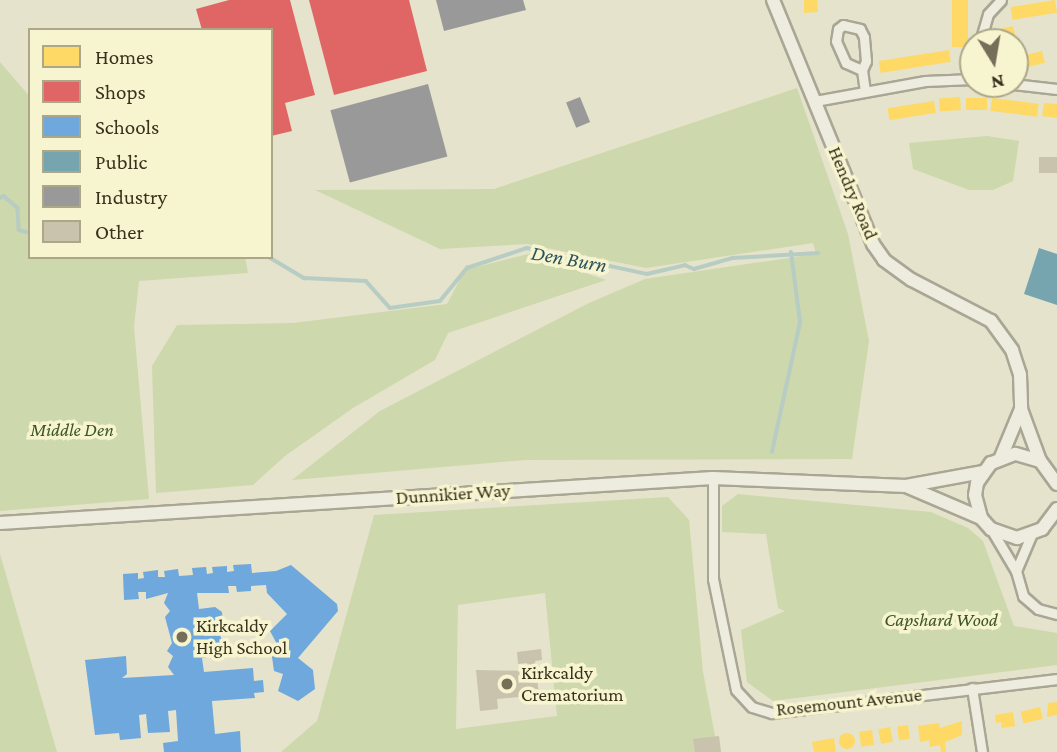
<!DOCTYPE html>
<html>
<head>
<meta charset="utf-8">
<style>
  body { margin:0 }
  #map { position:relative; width:1057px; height:752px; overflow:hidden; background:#e5e3cb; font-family:"Crimson Pro",serif }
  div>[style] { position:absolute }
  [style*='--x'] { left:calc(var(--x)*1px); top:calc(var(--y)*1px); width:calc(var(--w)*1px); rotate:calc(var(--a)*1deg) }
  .green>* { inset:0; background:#cdd8ac }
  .homes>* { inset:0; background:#ffd966; transform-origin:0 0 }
  .round { border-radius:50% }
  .shops>* { inset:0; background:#e06666 }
  .schools>* { inset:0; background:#6fa8dc }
  .public>* { inset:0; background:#76a5af }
  .industry>* { inset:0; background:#999; transform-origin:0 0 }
  .stream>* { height:3.5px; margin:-1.75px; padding:0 1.75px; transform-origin:1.75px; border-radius:1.75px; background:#b7ccc3 }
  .building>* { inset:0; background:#c9c2ac; transform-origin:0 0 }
  .roads { filter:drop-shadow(2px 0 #aaa695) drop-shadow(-2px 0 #aaa695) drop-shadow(0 2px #aaa695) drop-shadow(0 -2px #aaa695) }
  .street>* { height:9px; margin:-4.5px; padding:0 4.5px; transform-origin:4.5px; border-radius:4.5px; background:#edecde }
  .secondary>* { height:12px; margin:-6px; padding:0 6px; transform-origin:6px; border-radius:6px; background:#edecde }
  .dots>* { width:19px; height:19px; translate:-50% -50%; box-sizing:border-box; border:4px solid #f7f5d0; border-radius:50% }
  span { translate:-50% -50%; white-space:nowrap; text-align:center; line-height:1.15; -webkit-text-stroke:7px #f7f5d0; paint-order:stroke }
  .street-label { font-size:19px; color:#39311c }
  .park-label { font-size:19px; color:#3d5722; font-style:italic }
  .poi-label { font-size:19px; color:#39311c }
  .left { translate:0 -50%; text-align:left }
  .water-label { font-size:21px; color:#2b525a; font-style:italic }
  .legend { position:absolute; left:28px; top:28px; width:245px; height:231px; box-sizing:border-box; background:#f7f5d0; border:2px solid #aba788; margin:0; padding:9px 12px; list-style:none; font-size:21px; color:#39311c }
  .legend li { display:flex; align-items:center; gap:14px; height:35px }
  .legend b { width:35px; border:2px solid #aba788 }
  .north { position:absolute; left:959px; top:28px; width:70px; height:70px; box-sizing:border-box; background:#f7f5d0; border:2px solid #aba788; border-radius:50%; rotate:169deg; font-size:19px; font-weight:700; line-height:28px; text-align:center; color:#39311c }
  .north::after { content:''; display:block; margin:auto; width:24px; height:32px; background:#756f59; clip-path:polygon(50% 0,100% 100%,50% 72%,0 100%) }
</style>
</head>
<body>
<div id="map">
  <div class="green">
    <i style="clip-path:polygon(0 62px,30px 97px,30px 257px,245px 257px,248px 273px,139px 281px,134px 327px,149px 499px,0 511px)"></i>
    <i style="clip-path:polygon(797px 88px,848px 234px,869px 341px,852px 459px,525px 460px,292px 480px,380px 411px,589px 303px,645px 279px,816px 254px,813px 243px,646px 268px,527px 244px,440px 249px,315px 190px,494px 189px)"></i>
    <i style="clip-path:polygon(987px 136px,1019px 141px,1013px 181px,993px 190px,969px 190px,913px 169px,909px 143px)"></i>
    <i style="clip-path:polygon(528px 254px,606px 280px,448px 333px,435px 360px,353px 408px,285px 456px,253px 485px,156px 493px,152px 366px,177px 325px,293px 323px,447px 304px,465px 270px)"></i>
    <i style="clip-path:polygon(738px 494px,931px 512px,968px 528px,983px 541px,1014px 626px,1057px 633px,1057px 665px,773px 701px,747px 682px,741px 630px,785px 611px,778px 608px,766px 534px,722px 532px,722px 506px)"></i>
    <i style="clip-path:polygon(evenodd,668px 497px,689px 520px,703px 672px,718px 752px,281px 752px,317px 721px,374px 515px,668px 497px,545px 593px,557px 716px,456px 729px,458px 605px,545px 593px)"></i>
    <i style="clip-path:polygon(0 554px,57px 752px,0 752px)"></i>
  </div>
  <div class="homes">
    <i style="clip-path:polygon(804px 0,817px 0,818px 12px,804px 13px)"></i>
    <i style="left:952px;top:0;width:16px;height:47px"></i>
    <i style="left:1055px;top:0;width:13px;height:45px;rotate:81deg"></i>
    <i style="clip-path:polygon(1013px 26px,1019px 51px,1015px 52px,1015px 42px,1004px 42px,1001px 29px)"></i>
    <i style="left:949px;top:50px;width:12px;height:71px;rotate:81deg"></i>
    <i style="left:1042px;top:51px;width:12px;height:21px;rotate:76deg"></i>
    <i style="left:960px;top:97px;width:13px;height:21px;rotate:86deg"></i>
    <i style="left:966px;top:98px;width:21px;height:12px"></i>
    <i style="left:992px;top:98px;width:47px;height:13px;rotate:7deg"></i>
    <i style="left:934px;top:101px;width:12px;height:47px;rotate:81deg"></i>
    <i style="clip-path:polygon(1044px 103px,1057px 104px,1057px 118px,1042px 116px)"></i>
    <i style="clip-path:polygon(1057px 702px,1057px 715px,1047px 717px,1048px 703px)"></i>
    <i style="left:1040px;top:707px;width:12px;height:20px;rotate:76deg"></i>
    <i style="clip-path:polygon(1013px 712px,1015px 726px,1002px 728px,1001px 722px,996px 723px,995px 715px)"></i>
    <i style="clip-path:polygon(962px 721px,962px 735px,945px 742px,946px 752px,941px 752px,940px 745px,930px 747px,929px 740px,920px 742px,918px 726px,939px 723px,940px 728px)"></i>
    <i style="left:908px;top:725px;width:14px;height:11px;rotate:82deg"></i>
    <i style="left:890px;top:727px;width:15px;height:12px;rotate:79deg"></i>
    <i style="left:872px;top:730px;width:15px;height:13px;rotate:82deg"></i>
    <i class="round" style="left:839px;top:733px;width:16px;height:16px"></i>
    <i style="clip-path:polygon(834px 738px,836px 752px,814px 752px,812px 742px)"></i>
  </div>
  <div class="shops">
    <i style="clip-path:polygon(229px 0,290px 0,315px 95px,285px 103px,292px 131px,271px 136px,271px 30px,202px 30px,196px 9px)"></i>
    <i style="clip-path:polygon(309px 0,409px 0,427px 71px,334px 95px)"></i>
  </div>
  <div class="schools">
    <i style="clip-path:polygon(251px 564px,252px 573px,276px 571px,291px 565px,337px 604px,338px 611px,298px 658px,313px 670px,315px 689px,298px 701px,278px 691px,283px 674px,274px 671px,272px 657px,278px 646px,270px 631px,287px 614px,267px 593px,266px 585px,251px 586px,251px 591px,237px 592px,236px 586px,228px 586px,229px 593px,197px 593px,199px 609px,215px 607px,222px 612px,223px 622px,218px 627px,224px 649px,219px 656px,202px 658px,204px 672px,253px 668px,254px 681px,263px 680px,264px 692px,254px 693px,255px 698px,212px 701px,215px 734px,240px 731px,241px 752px,164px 752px,163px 743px,178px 741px,176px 710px,168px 711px,170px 732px,148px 733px,146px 714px,139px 715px,141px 738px,120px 740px,119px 733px,95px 735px,85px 660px,126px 656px,127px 674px,122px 678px,174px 675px,168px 667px,173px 656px,167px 651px,172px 643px,165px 617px,170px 611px,164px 603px,168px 593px,146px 599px,146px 592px,138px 592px,139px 599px,124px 600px,123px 574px,138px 573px,138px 579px,144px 578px,143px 572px,158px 570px,158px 577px,165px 577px,164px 571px,178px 569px,179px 576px,193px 575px,192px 568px,206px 567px,207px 574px,213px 573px,212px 567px,227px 566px,227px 572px,234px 571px,233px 565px)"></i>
  </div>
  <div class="public">
    <i style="clip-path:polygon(1039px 248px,1057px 254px,1057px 305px,1024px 294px)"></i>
  </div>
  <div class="industry">
    <i style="clip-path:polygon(436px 0,523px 0,526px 10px,444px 31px)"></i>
    <i style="left:428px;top:84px;width:75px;height:101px;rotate:75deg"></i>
    <i style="left:580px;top:97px;width:27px;height:15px;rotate:68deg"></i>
  </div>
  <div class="stream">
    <i style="--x:0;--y:198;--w:4;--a:-27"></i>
    <i style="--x:4;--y:196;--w:18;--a:41"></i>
    <i style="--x:18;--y:208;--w:22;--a:87"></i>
    <i style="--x:19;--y:230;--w:11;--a:15"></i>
    <i style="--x:269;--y:257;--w:41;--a:31"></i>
    <i style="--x:304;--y:278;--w:62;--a:2.8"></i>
    <i style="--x:366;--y:281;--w:36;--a:48"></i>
    <i style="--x:390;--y:308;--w:50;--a:-8"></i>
    <i style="--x:440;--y:301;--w:43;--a:-50.7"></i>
    <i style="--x:467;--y:268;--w:63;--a:-18.4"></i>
    <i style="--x:527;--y:248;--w:123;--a:12.2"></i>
    <i style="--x:647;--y:274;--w:39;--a:-13"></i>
    <i style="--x:685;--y:265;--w:10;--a:24"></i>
    <i style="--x:694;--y:269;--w:41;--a:-15.8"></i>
    <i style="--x:733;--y:258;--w:85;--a:-3.4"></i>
    <i style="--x:772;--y:452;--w:133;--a:-77.8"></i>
    <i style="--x:800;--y:322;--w:70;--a:-97.4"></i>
  </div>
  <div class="building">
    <i style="left:1039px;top:157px;width:18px;height:16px"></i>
    <i style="clip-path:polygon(541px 649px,542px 660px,535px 661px,539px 695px,497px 699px,498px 709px,480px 711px,476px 670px,528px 671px,527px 663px,518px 664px,517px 652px)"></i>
    <i style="clip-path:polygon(719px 736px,721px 752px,695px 752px,693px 739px)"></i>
  </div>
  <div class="roads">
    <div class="street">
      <i style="--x:980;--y:42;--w:29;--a:-74"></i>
      <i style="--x:988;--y:14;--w:19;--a:-47"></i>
      <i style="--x:862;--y:70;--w:10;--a:-66"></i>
      <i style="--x:866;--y:61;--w:24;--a:-95"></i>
      <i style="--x:864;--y:37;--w:9;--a:-117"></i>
      <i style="--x:860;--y:29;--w:17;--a:-167"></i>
      <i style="--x:843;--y:25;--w:6;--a:141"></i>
      <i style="--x:838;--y:29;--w:12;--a:99"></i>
      <i style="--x:836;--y:41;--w:24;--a:66"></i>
      <i style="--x:846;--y:63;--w:17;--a:24"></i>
      <i style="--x:862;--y:70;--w:22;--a:82"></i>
      <i style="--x:1013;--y:84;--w:44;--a:6.5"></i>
      <i style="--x:815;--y:101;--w:112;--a:-10.3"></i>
      <i style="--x:925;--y:81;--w:48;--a:-2.4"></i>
      <i style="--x:713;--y:478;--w:101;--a:90"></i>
      <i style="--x:713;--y:579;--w:113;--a:78.3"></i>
      <i style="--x:736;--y:690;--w:23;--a:47"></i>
      <i style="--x:752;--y:707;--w:21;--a:17"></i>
      <i style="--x:772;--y:713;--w:287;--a:-6.8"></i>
      <i style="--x:991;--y:529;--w:49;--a:59.2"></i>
      <i style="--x:1016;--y:571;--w:26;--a:74"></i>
      <i style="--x:1023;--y:596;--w:20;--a:41"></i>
      <i style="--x:1038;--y:609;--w:20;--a:15"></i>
      <i style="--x:1016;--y:571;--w:39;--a:-67"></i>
      <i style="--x:972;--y:688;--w:65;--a:81.1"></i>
    </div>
    <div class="secondary">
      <i style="--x:773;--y:0;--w:264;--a:67.7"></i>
      <i style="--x:873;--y:244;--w:19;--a:55"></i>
      <i style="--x:884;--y:260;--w:34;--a:36"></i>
      <i style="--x:912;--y:280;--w:89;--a:27.4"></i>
      <i style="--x:991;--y:321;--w:36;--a:54"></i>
      <i style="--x:1012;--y:350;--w:26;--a:72"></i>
      <i style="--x:1020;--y:375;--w:34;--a:88"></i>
      <i style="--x:1021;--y:409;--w:55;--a:69.9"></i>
      <i style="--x:1001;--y:457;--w:52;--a:-67.4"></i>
      <i style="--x:1057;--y:484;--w:29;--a:-126"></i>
      <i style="--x:1040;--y:461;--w:26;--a:-164"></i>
      <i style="--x:1015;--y:454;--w:26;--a:159"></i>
      <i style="--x:991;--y:463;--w:24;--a:125"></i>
      <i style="--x:977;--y:483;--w:12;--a:99"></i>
      <i style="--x:975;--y:495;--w:24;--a:75"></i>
      <i style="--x:981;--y:518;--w:15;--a:48"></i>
      <i style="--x:991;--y:529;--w:28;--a:19"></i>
      <i style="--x:1017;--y:538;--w:27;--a:-20"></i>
      <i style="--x:1042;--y:529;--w:25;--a:-53"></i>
      <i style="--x:906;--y:486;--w:82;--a:23.1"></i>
      <i style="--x:0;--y:523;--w:714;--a:-3.61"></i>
      <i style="--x:713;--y:478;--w:193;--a:2.4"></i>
      <i style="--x:906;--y:486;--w:77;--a:-10.4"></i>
    </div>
  </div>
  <div class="dots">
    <i style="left:182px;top:637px;background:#756f59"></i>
    <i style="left:507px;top:684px;background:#756f59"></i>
  </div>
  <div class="street-label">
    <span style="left:853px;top:193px;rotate:67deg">Hendry Road</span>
    <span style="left:453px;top:494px;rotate:-4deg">Dunnikier Way</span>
    <span style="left:849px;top:702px;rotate:-6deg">Rosemount Avenue</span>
  </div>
  <div class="park-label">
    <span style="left:72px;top:430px">Middle Den</span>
    <span style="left:941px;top:620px">Capshard Wood</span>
  </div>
  <div class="poi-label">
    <span class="left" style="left:196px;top:637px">Kirkcaldy<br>High School</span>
    <span class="left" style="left:521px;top:684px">Kirkcaldy<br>Crematorium</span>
  </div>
  <div class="water-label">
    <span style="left:569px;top:259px;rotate:10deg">Den Burn</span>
  </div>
  <ul class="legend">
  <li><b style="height:19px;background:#ffd966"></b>Homes</li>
  <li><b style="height:19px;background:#e06666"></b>Shops</li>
  <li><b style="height:19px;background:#6fa8dc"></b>Schools</li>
  <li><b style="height:19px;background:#76a5af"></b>Public</li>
  <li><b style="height:19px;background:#999"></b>Industry</li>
  <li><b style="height:19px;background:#c9c2ac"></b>Other</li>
  </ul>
  <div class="north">N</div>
</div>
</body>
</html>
